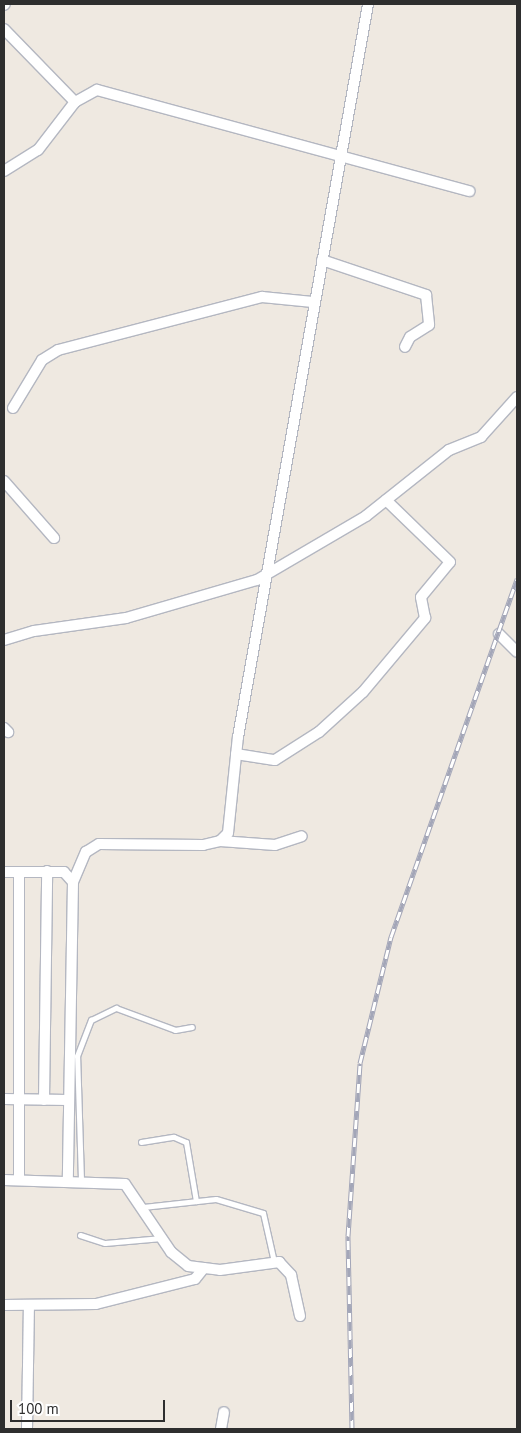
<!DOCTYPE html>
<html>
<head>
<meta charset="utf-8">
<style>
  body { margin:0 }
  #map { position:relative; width:521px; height:1433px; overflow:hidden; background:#efe9e1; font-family:"PT Sans",sans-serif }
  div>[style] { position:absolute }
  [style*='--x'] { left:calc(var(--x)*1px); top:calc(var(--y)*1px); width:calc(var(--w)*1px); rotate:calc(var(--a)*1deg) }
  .roads { filter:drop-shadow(1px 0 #b4b7c1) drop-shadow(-1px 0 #b4b7c1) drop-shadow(0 1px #b4b7c1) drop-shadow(0 -1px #b4b7c1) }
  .service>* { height:5px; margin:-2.5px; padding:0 2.5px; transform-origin:2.5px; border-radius:2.5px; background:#fff }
  .minor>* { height:10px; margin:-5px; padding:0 5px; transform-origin:5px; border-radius:5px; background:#fff }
  .rail>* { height:5px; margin-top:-2.5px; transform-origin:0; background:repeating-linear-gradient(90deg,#fff 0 9px,#a3a6b8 0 18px); box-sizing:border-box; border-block:1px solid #a3a6b8 }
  span { translate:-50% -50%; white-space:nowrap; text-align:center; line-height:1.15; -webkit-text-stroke:4.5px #fff; paint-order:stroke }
  .frame { position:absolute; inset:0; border:5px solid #2e2e2e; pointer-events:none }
  .scale { position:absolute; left:10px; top:1400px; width:155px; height:22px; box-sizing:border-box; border:2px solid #2e2e2e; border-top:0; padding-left:6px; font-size:15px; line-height:18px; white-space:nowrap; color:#2e2e2e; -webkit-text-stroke:4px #fff; paint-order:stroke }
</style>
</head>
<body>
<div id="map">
  <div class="roads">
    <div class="service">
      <i style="--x:141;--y:1142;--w:33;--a:-9"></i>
      <i style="--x:174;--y:1137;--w:13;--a:23"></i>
      <i style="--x:186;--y:1142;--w:60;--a:80.4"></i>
      <i style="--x:81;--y:1180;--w:124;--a:-91.8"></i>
      <i style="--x:77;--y:1056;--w:39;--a:-69"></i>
      <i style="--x:91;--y:1020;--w:28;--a:-26"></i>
      <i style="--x:116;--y:1008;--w:63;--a:20.4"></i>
      <i style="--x:175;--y:1030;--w:17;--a:-10"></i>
      <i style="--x:143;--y:1207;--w:73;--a:-6.3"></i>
      <i style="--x:216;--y:1199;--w:49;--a:16.6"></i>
      <i style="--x:263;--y:1213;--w:50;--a:77.3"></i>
      <i style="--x:80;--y:1235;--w:26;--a:18"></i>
      <i style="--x:105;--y:1243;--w:57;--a:-5"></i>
    </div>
    <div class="minor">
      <i style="--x:4;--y:5;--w:1;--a:-45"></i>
      <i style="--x:4;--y:29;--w:102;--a:45.8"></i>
      <i style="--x:4;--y:171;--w:40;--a:-32"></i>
      <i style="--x:38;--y:150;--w:61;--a:-52.4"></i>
      <i style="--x:75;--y:102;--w:25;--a:-29"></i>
      <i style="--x:97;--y:90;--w:386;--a:15.2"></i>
      <i style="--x:322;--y:260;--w:110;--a:18.6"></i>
      <i style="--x:426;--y:295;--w:30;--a:84"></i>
      <i style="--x:429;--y:325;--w:22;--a:148"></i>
      <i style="--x:410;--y:337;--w:11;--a:117"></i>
      <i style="--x:13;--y:408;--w:56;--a:-58.9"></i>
      <i style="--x:42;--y:360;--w:19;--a:-32"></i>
      <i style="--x:58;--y:350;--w:211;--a:-14.6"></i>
      <i style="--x:262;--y:297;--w:51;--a:5.6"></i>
      <i style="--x:4;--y:481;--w:76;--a:48.7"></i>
      <i style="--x:499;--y:634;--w:25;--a:45"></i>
      <i style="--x:4;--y:640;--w:31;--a:-17"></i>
      <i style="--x:34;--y:631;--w:93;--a:-8"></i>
      <i style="--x:126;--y:618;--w:136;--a:-16.2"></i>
      <i style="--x:257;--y:580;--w:126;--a:-30.4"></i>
      <i style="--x:366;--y:516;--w:106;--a:-38.5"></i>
      <i style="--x:449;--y:450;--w:35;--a:-22"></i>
      <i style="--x:481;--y:437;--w:54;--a:-48"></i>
      <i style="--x:4;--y:728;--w:6;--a:45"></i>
      <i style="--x:236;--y:754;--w:39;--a:9"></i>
      <i style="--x:275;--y:760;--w:52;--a:-32.5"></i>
      <i style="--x:319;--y:732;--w:59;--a:-42.3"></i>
      <i style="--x:363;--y:692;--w:97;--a:-50"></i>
      <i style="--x:425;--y:618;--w:21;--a:-101"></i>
      <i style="--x:421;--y:597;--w:45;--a:-50.4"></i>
      <i style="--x:450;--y:562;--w:89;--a:-135.9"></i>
      <i style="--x:220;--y:841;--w:55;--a:4.2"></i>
      <i style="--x:275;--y:845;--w:28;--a:-18"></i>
      <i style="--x:4;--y:872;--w:60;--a:0"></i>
      <i style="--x:64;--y:872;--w:13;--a:48"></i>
      <i style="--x:73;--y:882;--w:298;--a:91"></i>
      <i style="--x:73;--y:882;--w:33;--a:-67"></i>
      <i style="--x:86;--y:852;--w:15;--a:-32"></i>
      <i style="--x:99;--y:844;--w:104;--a:0.6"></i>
      <i style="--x:203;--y:845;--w:17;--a:-13"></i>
      <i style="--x:220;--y:841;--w:11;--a:-45"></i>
      <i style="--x:228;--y:833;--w:97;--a:-84.1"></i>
      <i style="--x:238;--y:737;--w:744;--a:-79.94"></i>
      <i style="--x:4;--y:1099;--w:64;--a:0.9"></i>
      <i style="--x:44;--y:1100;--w:229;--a:-89.2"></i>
      <i style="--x:4;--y:1180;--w:121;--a:1.9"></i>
      <i style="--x:125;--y:1184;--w:82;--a:55.9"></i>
      <i style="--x:171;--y:1252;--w:22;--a:39"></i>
      <i style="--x:188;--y:1266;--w:32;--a:7"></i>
      <i style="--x:220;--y:1270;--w:60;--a:-7.7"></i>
      <i style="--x:279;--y:1262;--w:18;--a:47"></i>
      <i style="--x:291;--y:1275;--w:42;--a:77.6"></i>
      <i style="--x:19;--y:1180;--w:308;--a:-90"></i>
      <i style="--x:4;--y:1305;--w:92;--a:-0.6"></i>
      <i style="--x:96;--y:1304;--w:102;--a:-14.2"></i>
      <i style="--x:195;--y:1279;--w:14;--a:-51"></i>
      <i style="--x:27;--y:1429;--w:124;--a:-89.1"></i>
      <i style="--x:221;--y:1429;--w:17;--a:-80"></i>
    </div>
  </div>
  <div class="rail">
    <i style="--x:352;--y:1429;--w:193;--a:-91.2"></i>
    <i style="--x:348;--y:1236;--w:173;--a:-86"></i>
    <i style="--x:360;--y:1063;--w:130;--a:-76.2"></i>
    <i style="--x:391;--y:937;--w:380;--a:-70.6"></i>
  </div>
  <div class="frame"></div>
  <div class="scale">100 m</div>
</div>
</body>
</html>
